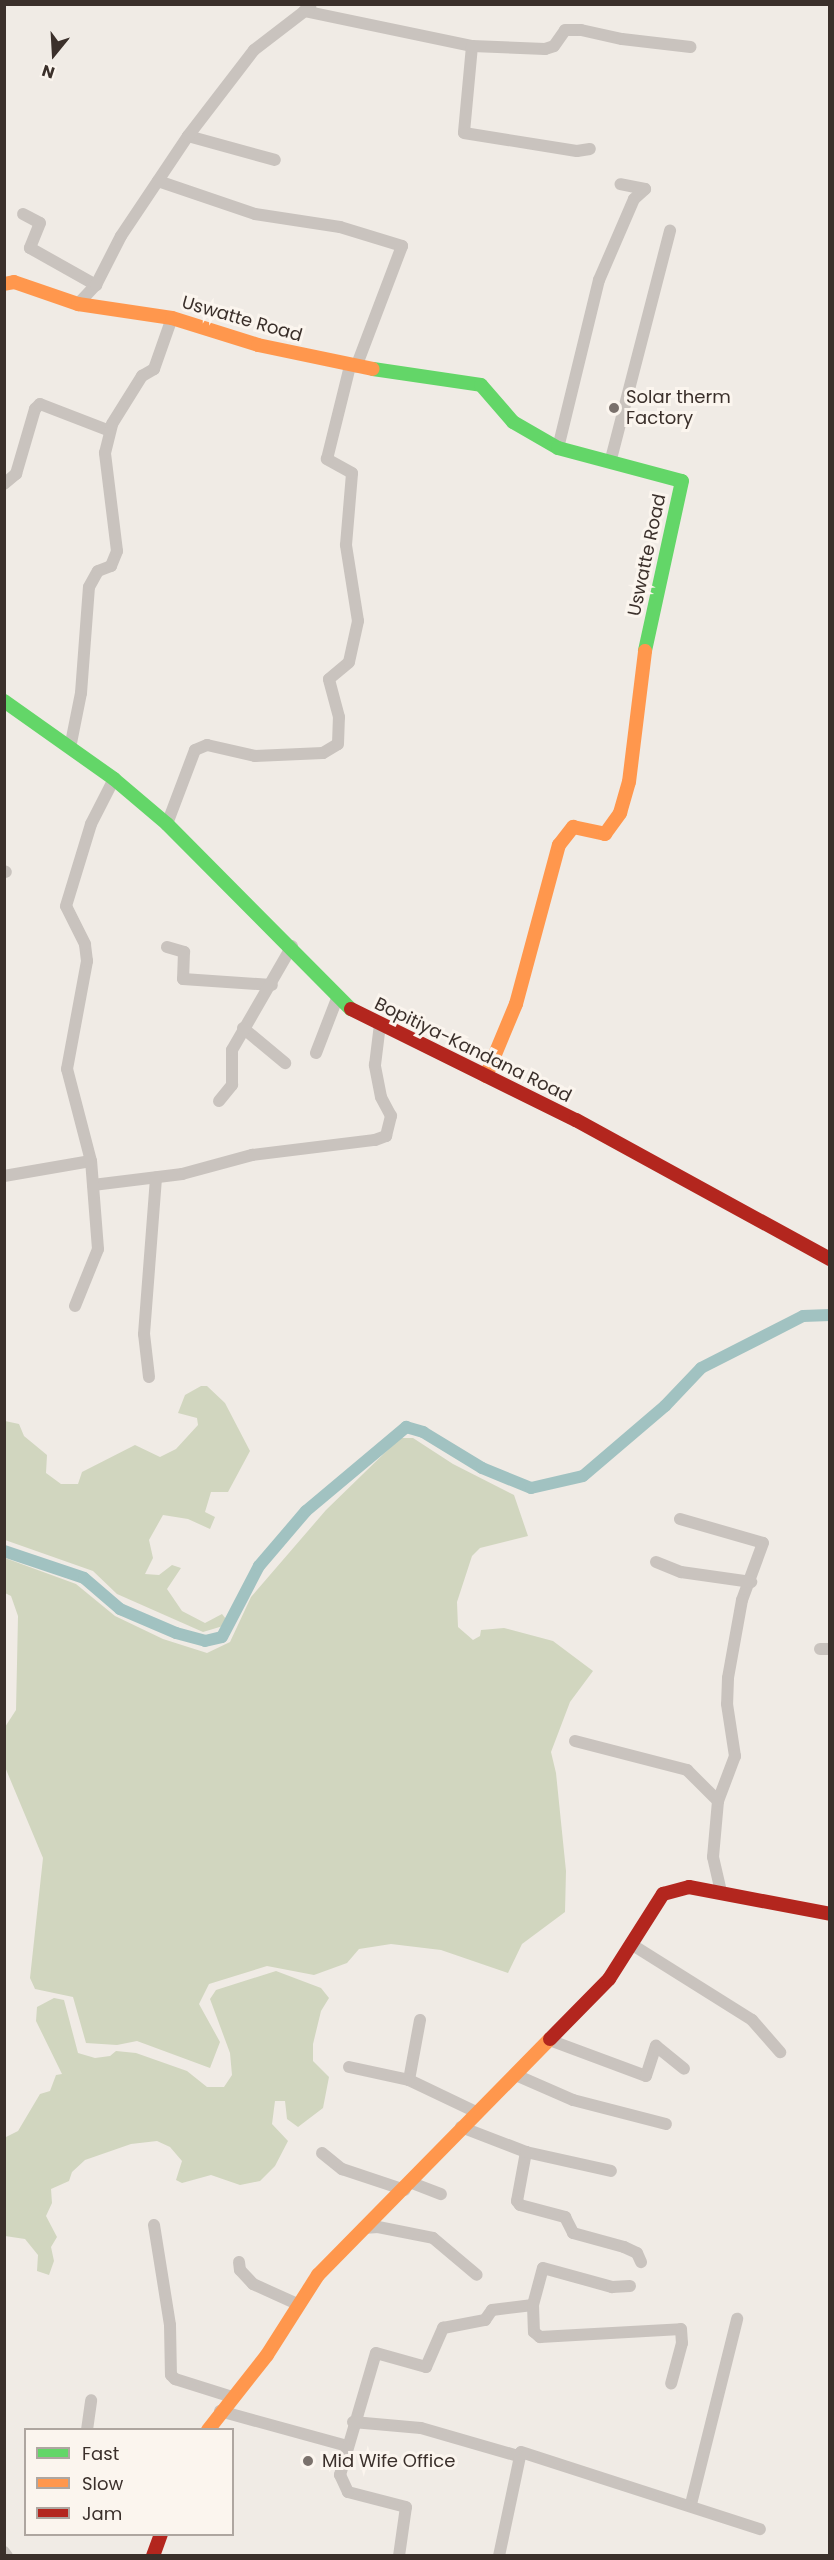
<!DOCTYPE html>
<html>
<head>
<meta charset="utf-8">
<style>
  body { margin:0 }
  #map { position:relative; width:834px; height:2560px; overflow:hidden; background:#f0ebe5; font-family:Poppins,sans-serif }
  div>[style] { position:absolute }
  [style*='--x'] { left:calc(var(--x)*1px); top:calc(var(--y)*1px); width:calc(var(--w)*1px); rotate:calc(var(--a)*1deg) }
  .green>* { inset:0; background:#d1d6bf }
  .canal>* { height:12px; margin:-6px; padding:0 6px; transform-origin:6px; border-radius:6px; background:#a1c2c1 }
  .street>* { height:12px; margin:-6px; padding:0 6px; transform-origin:6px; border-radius:6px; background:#c9c3be }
  .fast>* { height:14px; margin:-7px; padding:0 7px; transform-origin:7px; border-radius:7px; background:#63d668 }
  .slow>* { height:14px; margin:-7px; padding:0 7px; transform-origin:7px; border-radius:7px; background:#ff974d }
  .jam>* { height:14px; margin:-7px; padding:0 7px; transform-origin:7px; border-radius:7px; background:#b3261e }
  .dots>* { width:16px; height:16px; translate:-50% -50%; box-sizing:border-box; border:3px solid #fbf5ee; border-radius:50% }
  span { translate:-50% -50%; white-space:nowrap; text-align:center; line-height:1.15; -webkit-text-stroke:6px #fbf5ee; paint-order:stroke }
  .street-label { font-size:18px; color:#3b302b }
  .poi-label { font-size:18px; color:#3b302b }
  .left { translate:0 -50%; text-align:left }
  .frame { position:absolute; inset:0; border:6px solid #3b302b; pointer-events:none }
  .legend { position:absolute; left:24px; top:2428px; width:210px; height:108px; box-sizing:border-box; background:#fbf5ee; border:2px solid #aea6a0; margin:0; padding:8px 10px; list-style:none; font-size:18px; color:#3b302b }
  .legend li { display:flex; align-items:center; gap:12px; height:30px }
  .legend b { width:30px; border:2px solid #aea6a0 }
  .north { position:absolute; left:24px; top:24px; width:60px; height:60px; -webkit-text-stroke:4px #fbf5ee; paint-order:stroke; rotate:198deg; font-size:16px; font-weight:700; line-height:24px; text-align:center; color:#3b302b }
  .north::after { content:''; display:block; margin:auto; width:21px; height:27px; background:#3b302b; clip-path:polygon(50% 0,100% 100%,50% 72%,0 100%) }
</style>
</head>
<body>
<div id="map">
  <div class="green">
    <i style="clip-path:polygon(201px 1386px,207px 1386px,225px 1403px,250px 1451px,228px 1492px,211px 1492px,205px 1512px,215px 1517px,210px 1529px,188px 1519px,163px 1515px,149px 1540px,153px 1558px,145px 1574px,159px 1575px,172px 1565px,181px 1568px,167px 1589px,182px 1611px,205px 1623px,222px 1614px,226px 1619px,223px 1626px,203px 1632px,117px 1594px,93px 1571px,5px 1540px,5px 1421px,19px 1424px,24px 1436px,47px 1455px,46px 1473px,61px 1484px,78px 1484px,82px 1472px,135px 1445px,160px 1457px,176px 1449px,198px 1425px,197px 1418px,178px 1413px,185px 1395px)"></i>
    <i style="clip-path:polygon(400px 1438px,413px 1438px,453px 1464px,514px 1495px,528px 1536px,480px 1548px,472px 1556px,457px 1602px,458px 1627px,473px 1640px,480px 1636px,481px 1630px,504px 1628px,553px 1641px,593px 1671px,570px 1702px,551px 1752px,556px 1773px,566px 1871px,565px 1912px,522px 1944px,508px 1973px,441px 1950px,391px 1944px,359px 1949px,347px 1963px,314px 1975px,267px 1966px,209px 1984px,199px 2004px,220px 2042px,210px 2068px,137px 2041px,117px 2045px,86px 2043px,73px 1997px,35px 1989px,30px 1978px,43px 1858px,5px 1767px,5px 1727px,16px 1710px,18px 1616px,11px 1596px,5px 1593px,5px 1558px,76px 1584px,115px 1616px,163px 1639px,207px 1653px,230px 1642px,251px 1597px,326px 1510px)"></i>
    <i style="clip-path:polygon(276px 1971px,321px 1988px,329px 1998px,321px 2011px,313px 2044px,313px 2061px,329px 2077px,323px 2108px,298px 2127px,287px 2119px,285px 2101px,275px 2101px,272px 2124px,288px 2141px,275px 2166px,260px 2181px,240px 2185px,211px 2175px,182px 2183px,176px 2180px,182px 2161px,170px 2147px,157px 2141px,131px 2144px,85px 2160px,72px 2172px,69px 2181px,51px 2189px,52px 2203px,46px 2216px,57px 2237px,51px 2247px,54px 2261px,49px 2275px,37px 2271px,38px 2255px,25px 2239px,5px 2236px,4px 2138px,18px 2131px,40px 2094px,50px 2091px,56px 2075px,62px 2074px,36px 2021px,37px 2007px,54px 1998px,64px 2000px,78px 2053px,95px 2058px,110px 2056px,116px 2051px,136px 2053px,187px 2071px,207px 2087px,224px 2087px,232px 2075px,230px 2053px,210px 1999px,216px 1990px)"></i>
  </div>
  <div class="canal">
    <i style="--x:4;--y:1551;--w:84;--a:18.6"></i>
    <i style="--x:84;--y:1578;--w:48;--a:40.7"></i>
    <i style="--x:120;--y:1609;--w:61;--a:23.2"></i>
    <i style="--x:176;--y:1633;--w:30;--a:15"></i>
    <i style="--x:205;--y:1641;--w:17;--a:-13"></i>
    <i style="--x:222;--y:1637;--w:80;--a:-62.5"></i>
    <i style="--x:259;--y:1566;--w:72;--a:-49.5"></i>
    <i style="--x:306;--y:1511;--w:131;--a:-40"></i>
    <i style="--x:406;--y:1427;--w:18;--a:16"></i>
    <i style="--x:423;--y:1432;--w:69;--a:31.4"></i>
    <i style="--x:482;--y:1468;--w:53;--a:22.2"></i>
    <i style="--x:531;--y:1488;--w:53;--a:-13"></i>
    <i style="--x:583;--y:1476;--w:108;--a:-40.5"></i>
    <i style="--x:665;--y:1406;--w:52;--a:-46.5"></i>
    <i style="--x:701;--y:1368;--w:114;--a:-27"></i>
    <i style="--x:803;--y:1316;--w:27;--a:-2"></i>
  </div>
  <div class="street">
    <i style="--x:304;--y:11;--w:172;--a:11.8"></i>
    <i style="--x:472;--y:46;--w:87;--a:95.3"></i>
    <i style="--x:464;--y:133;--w:114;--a:9.1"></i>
    <i style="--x:577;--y:151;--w:13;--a:-9"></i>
    <i style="--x:472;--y:46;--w:73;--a:2.4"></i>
    <i style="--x:545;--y:49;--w:9;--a:-18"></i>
    <i style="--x:554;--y:46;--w:19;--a:-55"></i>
    <i style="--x:565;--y:30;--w:16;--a:0"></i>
    <i style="--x:581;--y:30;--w:42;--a:12.4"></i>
    <i style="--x:622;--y:39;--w:69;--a:6.6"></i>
    <i style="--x:188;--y:136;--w:90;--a:15.4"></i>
    <i style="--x:158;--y:181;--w:102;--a:18.8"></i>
    <i style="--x:255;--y:214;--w:86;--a:8.7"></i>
    <i style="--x:340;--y:227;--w:65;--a:17"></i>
    <i style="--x:402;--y:246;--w:129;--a:110.8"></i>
    <i style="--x:23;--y:214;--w:19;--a:28"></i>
    <i style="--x:40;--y:223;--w:27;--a:112"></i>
    <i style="--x:30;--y:248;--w:76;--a:29.3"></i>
    <i style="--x:78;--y:304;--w:26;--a:-47"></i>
    <i style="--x:96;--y:285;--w:55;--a:-63"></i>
    <i style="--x:121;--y:236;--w:120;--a:-56.2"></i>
    <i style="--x:188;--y:136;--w:108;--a:-52.5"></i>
    <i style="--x:254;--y:50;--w:71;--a:-37.5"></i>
    <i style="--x:558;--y:448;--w:173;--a:-76.3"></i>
    <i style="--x:599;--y:280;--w:88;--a:-66.6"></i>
    <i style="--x:634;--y:199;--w:15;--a:-42"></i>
    <i style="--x:645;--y:189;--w:25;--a:-169"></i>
    <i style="--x:611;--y:459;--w:236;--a:-75.5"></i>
    <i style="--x:4;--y:484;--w:16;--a:-40"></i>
    <i style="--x:16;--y:474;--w:68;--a:-73.7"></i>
    <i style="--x:35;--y:409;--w:7;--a:-45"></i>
    <i style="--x:40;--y:404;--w:75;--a:21.1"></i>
    <i style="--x:70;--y:748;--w:56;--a:-78.7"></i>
    <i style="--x:81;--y:693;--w:106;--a:-85.7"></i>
    <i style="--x:89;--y:587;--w:18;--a:-61"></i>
    <i style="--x:98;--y:571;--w:14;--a:-21"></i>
    <i style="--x:111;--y:566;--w:16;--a:-68"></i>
    <i style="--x:117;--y:551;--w:99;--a:-97"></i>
    <i style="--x:105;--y:453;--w:30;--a:-76"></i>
    <i style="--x:112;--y:424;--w:57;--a:-58"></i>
    <i style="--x:142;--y:376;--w:14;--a:-30"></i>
    <i style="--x:154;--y:369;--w:54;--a:-70.6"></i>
    <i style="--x:167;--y:824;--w:79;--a:-69.3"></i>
    <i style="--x:195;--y:750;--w:13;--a:-23"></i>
    <i style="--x:207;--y:745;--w:49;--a:12.9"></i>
    <i style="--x:255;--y:756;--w:68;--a:-2.5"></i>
    <i style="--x:323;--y:753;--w:17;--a:-31"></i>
    <i style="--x:338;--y:744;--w:27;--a:-88"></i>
    <i style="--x:339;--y:717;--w:39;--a:-105"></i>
    <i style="--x:329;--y:679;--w:26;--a:-40"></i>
    <i style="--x:349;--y:662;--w:42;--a:-77.6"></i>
    <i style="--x:358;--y:621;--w:77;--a:-99"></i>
    <i style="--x:346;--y:545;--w:72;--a:-85.2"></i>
    <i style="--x:352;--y:473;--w:29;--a:-151"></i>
    <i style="--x:327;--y:459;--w:96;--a:-76.1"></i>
    <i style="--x:4;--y:871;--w:2;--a:27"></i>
    <i style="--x:167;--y:947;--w:18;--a:16"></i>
    <i style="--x:184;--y:952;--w:27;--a:92"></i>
    <i style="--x:183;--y:979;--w:89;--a:3.9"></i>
    <i style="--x:243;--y:1028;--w:55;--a:39.8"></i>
    <i style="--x:316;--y:1053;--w:61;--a:-68.9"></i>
    <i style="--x:219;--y:1101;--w:21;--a:-51"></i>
    <i style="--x:232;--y:1085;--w:35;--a:-90"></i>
    <i style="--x:232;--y:1050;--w:120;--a:-60"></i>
    <i style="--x:4;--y:1176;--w:88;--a:-9.8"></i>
    <i style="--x:93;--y:1185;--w:90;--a:-7"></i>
    <i style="--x:182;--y:1174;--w:73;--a:-15.2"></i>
    <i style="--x:252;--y:1155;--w:124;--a:-7"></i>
    <i style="--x:375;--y:1140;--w:12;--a:-20"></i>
    <i style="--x:386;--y:1136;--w:21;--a:-76"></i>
    <i style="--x:391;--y:1116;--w:21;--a:-118"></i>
    <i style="--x:381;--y:1097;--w:33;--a:-101"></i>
    <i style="--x:375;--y:1065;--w:38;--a:-83"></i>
    <i style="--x:75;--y:1306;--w:61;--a:-68"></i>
    <i style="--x:98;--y:1249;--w:88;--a:-94.5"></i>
    <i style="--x:91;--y:1161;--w:95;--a:-104.6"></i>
    <i style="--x:67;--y:1069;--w:110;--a:-79.5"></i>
    <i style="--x:87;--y:961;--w:17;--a:-97"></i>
    <i style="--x:85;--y:944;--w:42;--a:-116.6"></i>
    <i style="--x:66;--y:906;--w:86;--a:-73"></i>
    <i style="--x:91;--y:824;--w:51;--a:-62.9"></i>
    <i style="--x:149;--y:1377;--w:43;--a:-96.6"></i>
    <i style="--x:144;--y:1334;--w:157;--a:-85.6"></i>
    <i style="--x:680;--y:1519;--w:86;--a:16.1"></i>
    <i style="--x:763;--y:1543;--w:61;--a:110.2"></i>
    <i style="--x:742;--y:1600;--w:79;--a:100.2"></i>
    <i style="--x:728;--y:1678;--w:26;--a:92"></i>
    <i style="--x:727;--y:1704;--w:53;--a:81.3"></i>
    <i style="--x:735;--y:1756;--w:48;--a:110.7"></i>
    <i style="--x:718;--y:1801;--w:56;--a:95.1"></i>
    <i style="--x:713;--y:1857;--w:36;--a:77"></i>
    <i style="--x:656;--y:1562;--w:27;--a:22"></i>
    <i style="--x:681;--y:1572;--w:71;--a:8.1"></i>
    <i style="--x:820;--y:1649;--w:10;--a:0"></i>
    <i style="--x:575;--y:1741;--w:116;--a:14.5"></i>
    <i style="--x:687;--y:1770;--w:44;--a:45"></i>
    <i style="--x:631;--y:1944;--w:143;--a:32.1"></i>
    <i style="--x:752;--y:2020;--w:43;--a:48.8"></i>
    <i style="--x:420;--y:2020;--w:61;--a:100.4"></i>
    <i style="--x:409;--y:2080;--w:74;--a:25.5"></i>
    <i style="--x:552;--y:2041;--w:100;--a:20.4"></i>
    <i style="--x:646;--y:2076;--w:32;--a:-72"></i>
    <i style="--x:656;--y:2046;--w:36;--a:39"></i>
    <i style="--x:349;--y:2067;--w:61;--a:12.2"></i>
    <i style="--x:518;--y:2076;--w:60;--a:23.6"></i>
    <i style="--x:573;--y:2100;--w:96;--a:14.5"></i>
    <i style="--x:461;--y:2127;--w:70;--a:21"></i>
    <i style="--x:526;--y:2152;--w:50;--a:100.4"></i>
    <i style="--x:517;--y:2201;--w:5;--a:53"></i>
    <i style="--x:520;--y:2205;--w:47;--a:14.9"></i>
    <i style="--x:565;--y:2217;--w:18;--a:63"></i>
    <i style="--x:573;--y:2233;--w:53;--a:15.4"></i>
    <i style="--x:624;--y:2247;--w:14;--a:25"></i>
    <i style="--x:637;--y:2253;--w:10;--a:66"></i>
    <i style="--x:526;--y:2152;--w:87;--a:12.6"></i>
    <i style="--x:322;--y:2153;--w:26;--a:39"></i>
    <i style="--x:342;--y:2169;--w:66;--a:18.4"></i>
    <i style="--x:412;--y:2183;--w:31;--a:21"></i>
    <i style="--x:154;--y:2225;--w:101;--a:80.9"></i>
    <i style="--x:170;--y:2325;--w:50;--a:88.9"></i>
    <i style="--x:171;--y:2375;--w:6;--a:45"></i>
    <i style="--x:175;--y:2379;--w:60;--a:17.5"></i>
    <i style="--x:363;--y:2228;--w:15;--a:-4"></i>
    <i style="--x:378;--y:2227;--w:56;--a:11.3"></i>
    <i style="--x:433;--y:2238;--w:57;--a:40.1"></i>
    <i style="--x:239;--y:2262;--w:8;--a:83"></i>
    <i style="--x:240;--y:2270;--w:19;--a:47"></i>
    <i style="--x:253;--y:2284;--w:48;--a:24.4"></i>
    <i style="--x:533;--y:2305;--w:38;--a:-75"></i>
    <i style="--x:543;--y:2268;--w:72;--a:15.4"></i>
    <i style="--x:612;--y:2287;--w:18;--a:-3"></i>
    <i style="--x:220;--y:2411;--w:132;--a:15.4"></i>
    <i style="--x:353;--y:2422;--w:68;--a:5"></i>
    <i style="--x:421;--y:2428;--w:101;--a:16.1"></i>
    <i style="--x:87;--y:2430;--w:30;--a:-82"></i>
    <i style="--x:691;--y:2504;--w:191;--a:-76"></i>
    <i style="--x:4;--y:2552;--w:5;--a:53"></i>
    <i style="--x:399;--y:2556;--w:49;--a:-81.9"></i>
    <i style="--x:406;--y:2507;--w:60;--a:-165.5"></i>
    <i style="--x:348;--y:2492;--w:19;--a:-115"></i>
    <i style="--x:340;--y:2475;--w:127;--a:-73.6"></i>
    <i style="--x:376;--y:2353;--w:52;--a:15.6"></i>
    <i style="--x:426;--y:2367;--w:43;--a:-66.4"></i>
    <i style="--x:443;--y:2328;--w:43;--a:-10.8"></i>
    <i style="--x:485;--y:2320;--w:12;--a:-55"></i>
    <i style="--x:492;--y:2310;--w:41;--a:-7"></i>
    <i style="--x:533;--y:2305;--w:27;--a:88"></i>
    <i style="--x:534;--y:2332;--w:8;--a:40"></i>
    <i style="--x:540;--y:2337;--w:141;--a:-3.2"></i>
    <i style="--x:681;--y:2329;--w:14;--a:86"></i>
    <i style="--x:682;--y:2343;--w:42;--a:105"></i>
    <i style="--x:499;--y:2556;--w:106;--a:-78.1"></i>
    <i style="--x:521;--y:2452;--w:251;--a:17.9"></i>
  </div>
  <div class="fast">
    <i style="--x:373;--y:369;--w:109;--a:8.4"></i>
    <i style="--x:481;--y:385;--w:49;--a:49.1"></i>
    <i style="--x:513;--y:422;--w:52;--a:30"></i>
    <i style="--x:558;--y:448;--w:128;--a:14.9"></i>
    <i style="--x:682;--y:481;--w:174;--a:102.3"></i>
    <i style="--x:4;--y:701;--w:135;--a:35.3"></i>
    <i style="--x:114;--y:779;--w:70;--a:40.3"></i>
    <i style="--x:167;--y:824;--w:261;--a:45.2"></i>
  </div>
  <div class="slow">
    <i style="--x:4;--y:284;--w:10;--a:-11"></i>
    <i style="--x:14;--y:282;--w:68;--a:19"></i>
    <i style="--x:78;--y:304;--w:95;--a:8.5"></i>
    <i style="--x:172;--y:318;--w:90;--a:17.4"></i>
    <i style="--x:258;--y:345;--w:117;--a:11.8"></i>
    <i style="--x:486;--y:1076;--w:78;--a:-67.4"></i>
    <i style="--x:516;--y:1004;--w:165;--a:-74.9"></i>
    <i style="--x:559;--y:845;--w:23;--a:-52"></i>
    <i style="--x:573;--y:827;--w:33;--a:12"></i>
    <i style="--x:605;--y:834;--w:26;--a:-54"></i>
    <i style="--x:620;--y:813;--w:32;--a:-74"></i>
    <i style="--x:629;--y:782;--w:132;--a:-83"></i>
    <i style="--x:208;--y:2430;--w:95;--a:-51.8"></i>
    <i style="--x:267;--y:2355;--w:95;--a:-57.5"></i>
    <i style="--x:318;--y:2275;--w:331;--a:-45.5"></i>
  </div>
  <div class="jam">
    <i style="--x:351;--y:1009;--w:251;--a:26.3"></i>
    <i style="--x:576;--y:1120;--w:290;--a:28.7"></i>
    <i style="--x:550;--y:2039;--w:84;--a:-45.5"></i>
    <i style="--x:609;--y:1979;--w:101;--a:-57.6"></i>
    <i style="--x:663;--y:1894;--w:27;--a:-15"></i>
    <i style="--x:689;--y:1887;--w:144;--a:10.8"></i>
    <i style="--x:153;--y:2556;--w:23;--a:-70"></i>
  </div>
  <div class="dots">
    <i style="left:614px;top:408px;background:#7a716c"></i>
    <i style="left:308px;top:2461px;background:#7a716c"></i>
  </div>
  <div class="street-label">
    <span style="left:242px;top:319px;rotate:16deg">Uswatte Road</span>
    <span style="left:647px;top:555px;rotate:-78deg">Uswatte Road</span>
    <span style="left:473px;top:1050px;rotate:26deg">Bopitiya-Kandana Road</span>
  </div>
  <div class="poi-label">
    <span class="left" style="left:626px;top:408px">Solar therm<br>Factory</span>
    <span class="left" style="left:322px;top:2461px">Mid Wife Office</span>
  </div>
  <div class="frame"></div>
  <ul class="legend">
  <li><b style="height:8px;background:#63d668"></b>Fast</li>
  <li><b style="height:8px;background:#ff974d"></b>Slow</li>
  <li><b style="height:8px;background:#b3261e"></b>Jam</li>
  </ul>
  <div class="north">N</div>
</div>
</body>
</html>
